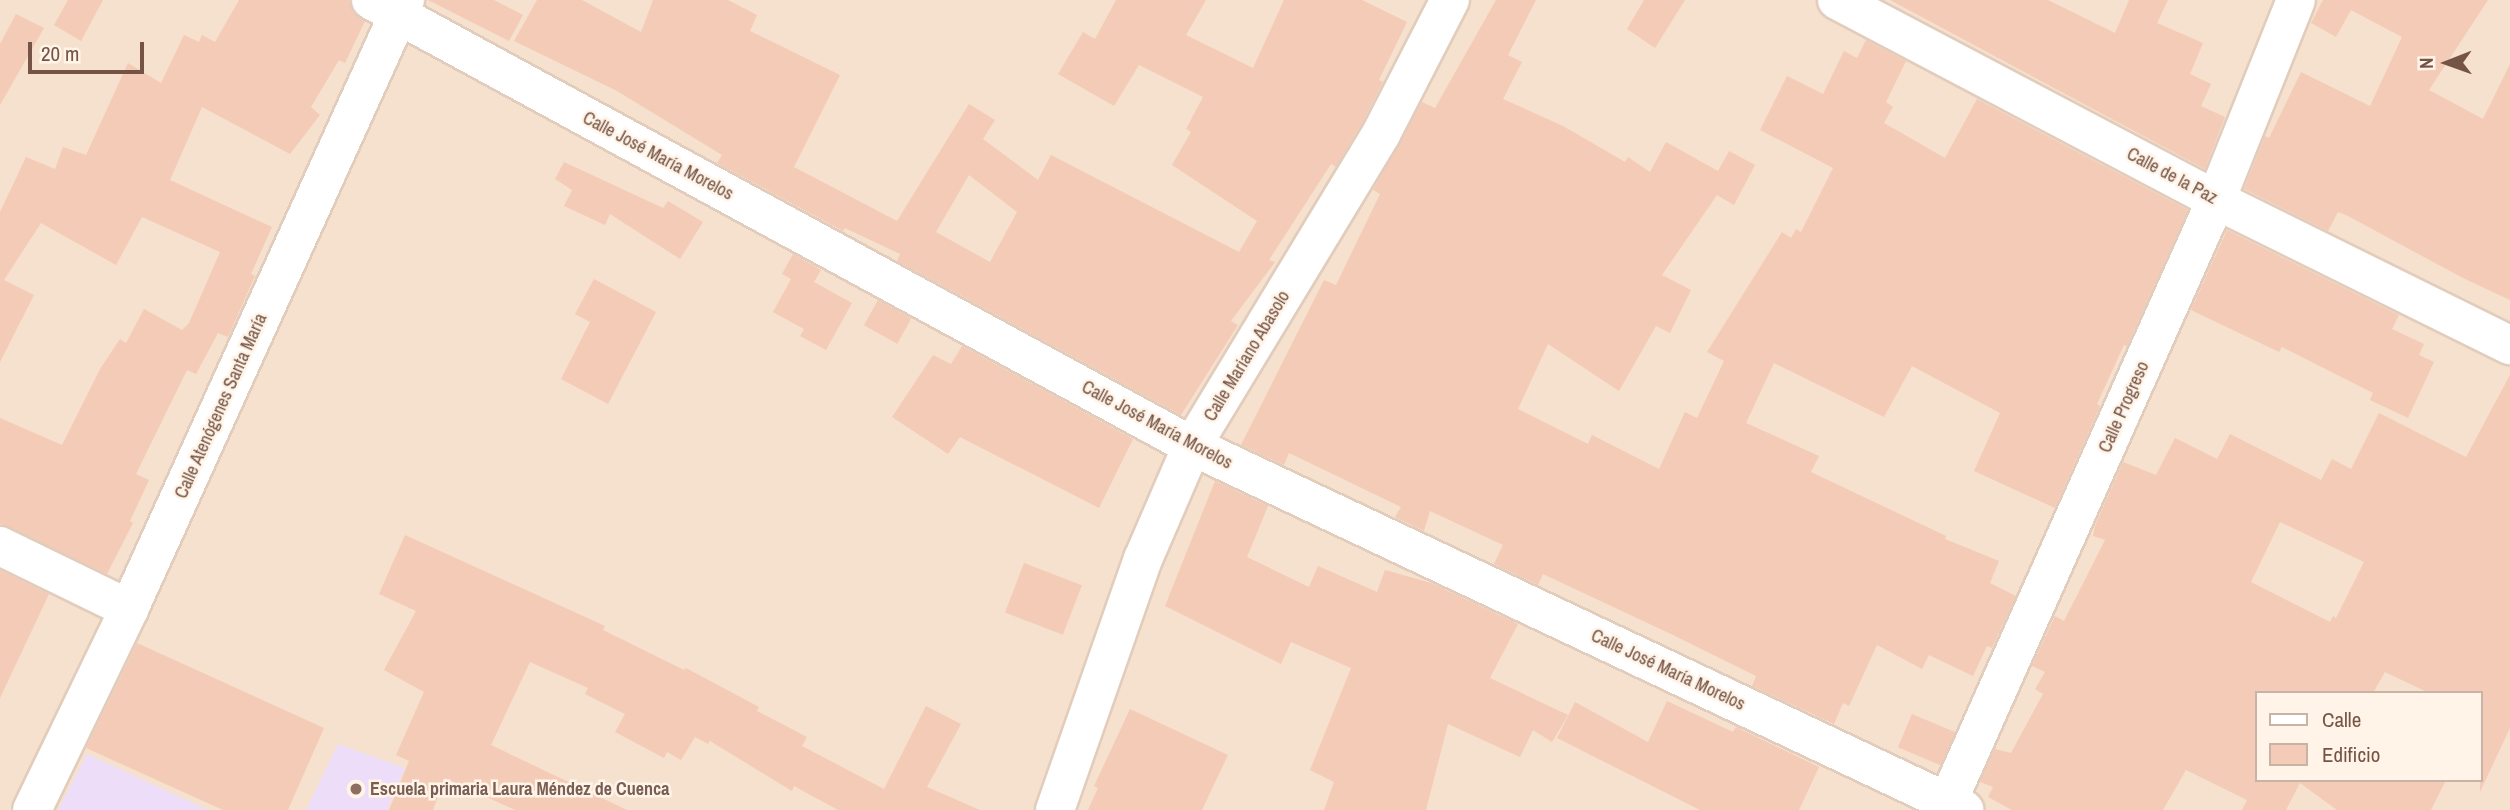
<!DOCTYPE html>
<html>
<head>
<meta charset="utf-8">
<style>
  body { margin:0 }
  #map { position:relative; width:2510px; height:810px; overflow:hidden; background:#fdf0e0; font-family:"Archivo Narrow",sans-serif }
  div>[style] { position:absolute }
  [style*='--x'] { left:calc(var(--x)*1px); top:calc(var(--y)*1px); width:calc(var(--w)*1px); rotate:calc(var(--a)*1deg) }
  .residential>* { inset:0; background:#f5e1ce }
  .education>* { inset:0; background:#edddf9 }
  .building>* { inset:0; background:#f4cbb6; transform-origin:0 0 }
  .roads { filter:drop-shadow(2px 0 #e2ccbb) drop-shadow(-2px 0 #e2ccbb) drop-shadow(0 2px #e2ccbb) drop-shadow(0 -2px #e2ccbb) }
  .minor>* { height:38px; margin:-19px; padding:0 19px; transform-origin:19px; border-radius:19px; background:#fff }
  .dots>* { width:19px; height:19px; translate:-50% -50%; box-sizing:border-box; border:4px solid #fff4e7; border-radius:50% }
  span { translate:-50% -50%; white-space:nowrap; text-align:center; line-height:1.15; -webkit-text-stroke:5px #fff4e7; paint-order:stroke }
  .street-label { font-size:18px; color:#755446 }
  .education-label { font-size:18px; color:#785e54; font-weight:700 }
  .left { translate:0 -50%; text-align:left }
  .legend { position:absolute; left:2255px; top:691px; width:228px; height:91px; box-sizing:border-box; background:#fff4e7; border:2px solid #c8b4a7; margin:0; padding:9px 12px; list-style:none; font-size:21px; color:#755446 }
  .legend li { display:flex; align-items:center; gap:14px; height:35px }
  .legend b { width:35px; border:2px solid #c8b4a7 }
  .north { position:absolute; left:2412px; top:28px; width:70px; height:70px; -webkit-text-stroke:5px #fff4e7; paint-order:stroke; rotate:269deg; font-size:19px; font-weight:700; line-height:28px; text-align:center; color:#755446 }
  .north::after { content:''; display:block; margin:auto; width:24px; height:32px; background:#755446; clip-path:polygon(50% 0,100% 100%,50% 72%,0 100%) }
  .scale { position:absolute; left:28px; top:42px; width:116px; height:32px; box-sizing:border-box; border:4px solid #755446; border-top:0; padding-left:9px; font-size:21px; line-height:24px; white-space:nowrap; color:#755446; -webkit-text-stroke:5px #fff4e7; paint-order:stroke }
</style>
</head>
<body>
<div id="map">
  <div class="residential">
    <i style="clip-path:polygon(evenodd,0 0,2510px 0,2510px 810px,0 810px,0 0,2256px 693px,2480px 693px,2480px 780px,2256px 780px,2256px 693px)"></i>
  </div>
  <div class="education">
    <i style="clip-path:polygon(338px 744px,405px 768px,387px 810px,306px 810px)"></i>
    <i style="clip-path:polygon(87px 754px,208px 810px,58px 810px)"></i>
  </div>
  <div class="building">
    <i style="clip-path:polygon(68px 0,103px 0,81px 41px,54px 25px)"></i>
    <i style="clip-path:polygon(239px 0,349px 0,353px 12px,365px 21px,345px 63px,339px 60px,311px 107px,320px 115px,290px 154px,202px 107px,170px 180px,272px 227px,251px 274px,255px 276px,228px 337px,218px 333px,196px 374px,187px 370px,136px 474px,149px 480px,130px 521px,133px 523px,107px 574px,0 524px,0 418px,62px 445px,100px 369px,120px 339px,126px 343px,144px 309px,182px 330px,189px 323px,220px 252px,142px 217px,116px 265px,41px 223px,4px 280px,34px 295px,0 362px,0 212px,26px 157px,55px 169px,63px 147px,86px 155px,128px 63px,161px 83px,184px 35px,199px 42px,202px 35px,215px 42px)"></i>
    <i style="clip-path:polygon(428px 0,494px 0,523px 15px,509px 41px)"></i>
    <i style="clip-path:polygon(evenodd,537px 0,582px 0,641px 32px,653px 0,728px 0,757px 15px,750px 31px,840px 75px,794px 167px,897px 221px,969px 104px,995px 120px,983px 139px,1038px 180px,1051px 155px,1239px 252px,1257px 221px,1172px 165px,1191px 132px,1186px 129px,1203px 97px,1139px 65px,1114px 106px,1058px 74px,1083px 32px,1095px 39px,1116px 0,1206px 0,1186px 35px,1253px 68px,1284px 0,1362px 0,1407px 22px,1379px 80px,1383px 82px,1362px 123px,1336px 167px,1331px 164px,1269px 260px,1275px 262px,1231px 321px,1238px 325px,1181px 415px,897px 261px,900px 254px,845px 228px,843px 231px,717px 163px,722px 155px,617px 91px,514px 41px,537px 0,969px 175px,1017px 212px,990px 262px,936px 232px,969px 175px)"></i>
    <i style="clip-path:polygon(1496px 0,1536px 0,1508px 55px,1522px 62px,1503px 99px,1563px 126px,1625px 162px,1628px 157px,1650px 172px,1666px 142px,1718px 171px,1729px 151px,1755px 165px,1734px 205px,1717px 195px,1662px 275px,1691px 290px,1670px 333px,1656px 326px,1619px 391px,1548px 344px,1518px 409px,1588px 444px,1592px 435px,1659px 469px,1685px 412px,1697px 418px,1724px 361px,1707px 352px,1782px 232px,1791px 238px,1796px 229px,1801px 232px,1833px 168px,1760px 130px,1787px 76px,1823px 94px,1844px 51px,1857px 58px,1866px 40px,1906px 61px,1886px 102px,1893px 107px,1884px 123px,1945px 158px,1977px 99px,2188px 210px,2127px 346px,2124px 345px,2097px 404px,2100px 406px,2055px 508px,1974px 471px,2000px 413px,1912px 366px,1884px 417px,1774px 363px,1746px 423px,1819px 456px,1811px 472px,1946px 536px,1945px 539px,1999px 561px,1990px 583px,2016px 596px,1992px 648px,1987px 646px,1973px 676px,1929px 655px,1922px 669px,1877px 645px,1849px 706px,1843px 703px,1834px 724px,1752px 686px,1756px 676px,1673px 635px,1543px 574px,1538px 585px,1494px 564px,1503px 545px,1430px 511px,1424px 531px,1395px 517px,1401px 507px,1289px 453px,1284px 465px,1241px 445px,1324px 280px,1336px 285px,1380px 194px,1373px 190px,1422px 102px,1435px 108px)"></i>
    <i style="clip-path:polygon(1644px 0,1685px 0,1655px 48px,1627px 29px)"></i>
    <i style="clip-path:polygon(1890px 0,2048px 0,2115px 33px,2129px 0,2168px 0,2157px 23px,2203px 43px,2190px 74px,2211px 84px,2201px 106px,2225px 117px,2205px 169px)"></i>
    <i style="clip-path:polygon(2323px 0,2488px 0,2429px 90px,2483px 119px,2510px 64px,2510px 300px,2463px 278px,2346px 215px,2338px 212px,2328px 231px,2244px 189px,2265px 136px,2269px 138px,2301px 72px,2370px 106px,2402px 37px,2351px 10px,2336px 37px,2311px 23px)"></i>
    <i style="clip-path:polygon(16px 14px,44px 28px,0 105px,0 44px)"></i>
    <i style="clip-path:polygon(564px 162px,663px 208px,668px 201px,703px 222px,680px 259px,610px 214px,605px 225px,564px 206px,572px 190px,555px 179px)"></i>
    <i style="clip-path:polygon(2227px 230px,2399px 315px,2392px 329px,2424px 344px,2419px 355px,2434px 362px,2408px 418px,2370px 400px,2373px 393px,2282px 347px,2279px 352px,2191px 310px)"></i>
    <i style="clip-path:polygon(793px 254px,821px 270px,814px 282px,852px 303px,826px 350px,800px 336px,804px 329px,773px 312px,791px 279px,782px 274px)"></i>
    <i style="clip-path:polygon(594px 279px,656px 312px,608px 404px,561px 379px,590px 322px,575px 314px)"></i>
    <i style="left:878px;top:300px;width:38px;height:29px;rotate:29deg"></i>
    <i style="clip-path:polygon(962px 346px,1133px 439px,1099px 508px,960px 437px,948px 454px,892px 417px,933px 355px,951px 364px)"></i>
    <i style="clip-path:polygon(evenodd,2510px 375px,2510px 728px,2480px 792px,2480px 693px,2429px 693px,2385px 672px,2373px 693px,2256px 693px,2256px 782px,2446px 780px,2431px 810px,2337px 810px,2300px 783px,2286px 810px,2242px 810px,2247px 800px,2186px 770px,2163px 810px,2012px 810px,1988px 797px,1993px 787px,1980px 782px,1995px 749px,2011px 753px,2043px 694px,2035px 689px,2045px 672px,2032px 666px,2055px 616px,2064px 621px,2105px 540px,2093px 536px,2095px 526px,2123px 462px,2156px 475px,2175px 438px,2217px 459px,2230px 434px,2321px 480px,2332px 459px,2351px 469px,2379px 413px,2466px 457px,2510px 375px,2280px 522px,2364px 562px,2336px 618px,2333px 616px,2330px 622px,2251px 582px,2280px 522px)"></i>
    <i style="clip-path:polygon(1215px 481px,1268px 506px,1247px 557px,1309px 587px,1318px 566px,1377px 592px,1385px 570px,1431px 583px,1518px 624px,1490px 678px,1568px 715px,1552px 742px,1533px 730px,1520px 757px,1448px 724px,1426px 810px,1324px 810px,1334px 782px,1310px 770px,1351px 668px,1291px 642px,1281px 664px,1165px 606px)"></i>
    <i style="clip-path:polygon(405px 535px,605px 626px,603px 630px,684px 670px,686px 668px,759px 707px,757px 711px,807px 737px,802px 746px,884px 789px,926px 706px,961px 724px,927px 787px,980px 810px,838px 810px,794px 786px,792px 791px,710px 741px,708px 744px,695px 737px,681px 760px,667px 752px,664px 758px,615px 732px,625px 714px,585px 694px,588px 688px,530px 662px,491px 745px,627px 810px,515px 810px,445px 778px,433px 810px,389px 810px,409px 761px,396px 755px,424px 692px,384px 670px,416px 611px,379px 594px)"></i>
    <i style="left:1024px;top:563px;width:62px;height:53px;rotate:21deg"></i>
    <i style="clip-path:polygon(0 570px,49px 594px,0 698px)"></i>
    <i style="clip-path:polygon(137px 643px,324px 728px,288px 810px,223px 810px,86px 748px)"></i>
    <i style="clip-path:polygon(1667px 701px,1733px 732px,1736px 727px,1819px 767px,1799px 810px,1700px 810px,1557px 738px,1575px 702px,1648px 742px)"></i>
    <i style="clip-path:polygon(1130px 709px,1228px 755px,1202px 810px,1088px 810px,1098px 788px,1094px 786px)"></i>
    <i style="left:1912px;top:714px;width:47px;height:36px;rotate:23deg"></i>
  </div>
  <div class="roads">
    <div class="minor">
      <i style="--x:371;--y:0;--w:934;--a:28.51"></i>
      <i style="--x:1192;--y:446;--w:854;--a:25.24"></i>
      <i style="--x:1837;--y:0;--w:429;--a:27.8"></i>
      <i style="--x:2216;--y:200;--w:328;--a:26.3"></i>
      <i style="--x:0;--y:546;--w:144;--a:26"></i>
      <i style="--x:32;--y:810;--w:223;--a:-64.2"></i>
      <i style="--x:129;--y:609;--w:669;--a:-65.62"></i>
      <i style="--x:1055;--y:810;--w:266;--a:-70.7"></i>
      <i style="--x:1143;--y:559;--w:123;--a:-66.6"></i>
      <i style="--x:1192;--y:446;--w:365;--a:-58.8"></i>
      <i style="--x:1381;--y:134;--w:151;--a:-62.8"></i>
      <i style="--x:1944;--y:810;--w:668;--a:-65.97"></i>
      <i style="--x:2216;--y:200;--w:215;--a:-68.2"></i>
    </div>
  </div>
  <div class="dots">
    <i style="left:356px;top:789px;background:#8d6e63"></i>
  </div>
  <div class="street-label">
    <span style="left:658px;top:156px;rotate:28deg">Calle José María Morelos</span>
    <span style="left:2172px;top:176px;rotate:28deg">Calle de la Paz</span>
    <span style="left:1247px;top:356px;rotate:-59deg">Calle Mariano Abasolo</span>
    <span style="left:221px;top:406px;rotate:-66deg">Calle Atenógenes Santa María</span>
    <span style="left:2124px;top:407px;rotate:-66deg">Calle Progreso</span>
    <span style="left:1157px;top:425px;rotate:28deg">Calle José María Morelos</span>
    <span style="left:1668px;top:670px;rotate:25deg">Calle José María Morelos</span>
  </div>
  <div class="education-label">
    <span class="left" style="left:370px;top:789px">Escuela primaria Laura Méndez de Cuenca</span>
  </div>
  <ul class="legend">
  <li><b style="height:9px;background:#fff"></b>Calle</li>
  <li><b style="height:19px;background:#f4cbb6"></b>Edificio</li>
  </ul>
  <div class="north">N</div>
  <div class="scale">20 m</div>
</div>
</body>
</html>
